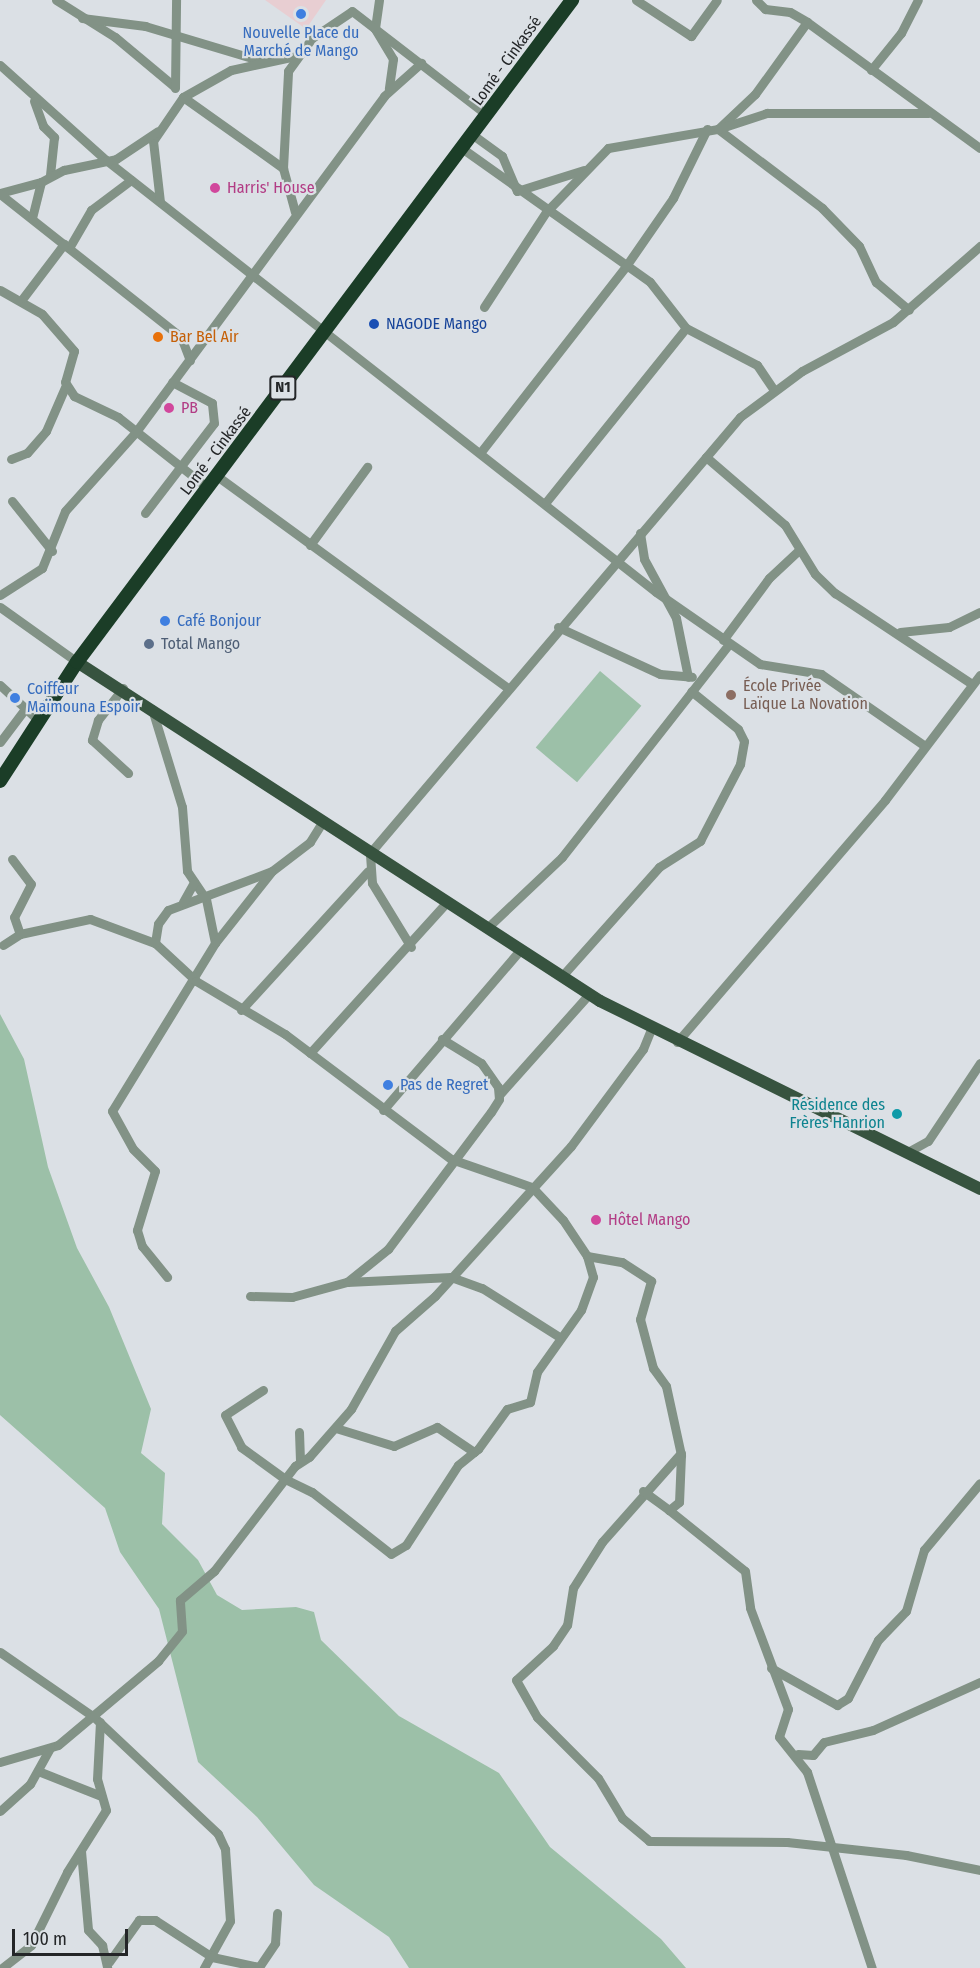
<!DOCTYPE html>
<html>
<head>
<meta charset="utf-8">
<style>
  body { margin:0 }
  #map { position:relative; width:980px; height:1968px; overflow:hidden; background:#dbe0e5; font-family:"Fira Sans Condensed",sans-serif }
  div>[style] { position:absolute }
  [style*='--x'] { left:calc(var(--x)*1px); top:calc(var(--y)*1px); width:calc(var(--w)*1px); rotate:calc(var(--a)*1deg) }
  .commercial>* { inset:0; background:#e8ced2 }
  .green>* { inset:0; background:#9cc0a8; transform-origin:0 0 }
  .minor>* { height:9px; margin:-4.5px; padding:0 4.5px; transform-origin:4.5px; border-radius:4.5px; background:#829286 }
  .major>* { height:12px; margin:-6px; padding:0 6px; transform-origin:6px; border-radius:6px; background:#37533f }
  .highway>* { height:14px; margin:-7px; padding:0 7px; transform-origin:7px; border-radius:7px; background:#1b3d27 }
  .dots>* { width:16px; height:16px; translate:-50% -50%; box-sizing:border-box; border:3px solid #dbe0e5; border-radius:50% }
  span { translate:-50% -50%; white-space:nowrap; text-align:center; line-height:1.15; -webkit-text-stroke:4.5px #dbe0e5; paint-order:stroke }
  .shield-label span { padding:2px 4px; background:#dbe0e5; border:2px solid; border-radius:4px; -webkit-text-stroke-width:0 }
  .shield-label { font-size:15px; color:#242628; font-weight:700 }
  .shop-label { font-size:16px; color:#366cbe }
  .left { translate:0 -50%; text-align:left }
  .street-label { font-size:16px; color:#242628 }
  .hotel-label { font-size:16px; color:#b23c85 }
  .transit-label { font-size:16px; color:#164399 }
  .food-label { font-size:16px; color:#c56008 }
  .service-label { font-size:16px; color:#4e5e75 }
  .education-label { font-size:16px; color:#785e54 }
  .culture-label { font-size:16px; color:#0d838f }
  .right { translate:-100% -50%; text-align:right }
  .scale { position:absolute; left:12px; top:1929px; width:116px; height:27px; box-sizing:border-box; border:3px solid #242628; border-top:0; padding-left:8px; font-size:18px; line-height:21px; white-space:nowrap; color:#242628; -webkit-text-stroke:4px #dbe0e5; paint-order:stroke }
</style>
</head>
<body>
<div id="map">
  <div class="commercial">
    <i style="clip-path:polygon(265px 0,326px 0,306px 29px)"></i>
  </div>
  <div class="green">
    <i style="left:600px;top:671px;width:54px;height:100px;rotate:40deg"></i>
    <i style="clip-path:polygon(0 1014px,24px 1059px,48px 1167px,77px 1248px,109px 1307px,151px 1409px,141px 1453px,165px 1473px,162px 1524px,198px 1560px,217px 1595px,242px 1610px,296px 1607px,314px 1612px,321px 1640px,399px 1716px,499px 1773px,550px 1847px,661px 1939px,686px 1968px,409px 1968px,389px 1937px,314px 1885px,257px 1817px,198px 1762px,159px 1609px,120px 1552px,105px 1508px,0 1415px)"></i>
  </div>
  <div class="minor">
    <i style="--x:56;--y:0;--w:70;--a:32.1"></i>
    <i style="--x:115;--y:37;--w:78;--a:39.8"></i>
    <i style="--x:379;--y:0;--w:29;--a:98"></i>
    <i style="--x:375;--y:29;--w:35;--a:59"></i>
    <i style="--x:393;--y:59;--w:30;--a:98"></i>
    <i style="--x:636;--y:0;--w:66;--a:33.2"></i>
    <i style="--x:691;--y:36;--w:44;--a:-54.2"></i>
    <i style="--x:756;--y:0;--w:13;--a:45"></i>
    <i style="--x:765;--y:9;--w:25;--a:7"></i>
    <i style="--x:790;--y:12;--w:20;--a:30"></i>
    <i style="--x:807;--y:22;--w:214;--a:36.1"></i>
    <i style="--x:82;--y:18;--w:64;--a:7.2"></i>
    <i style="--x:145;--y:26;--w:122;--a:16.7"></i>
    <i style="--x:807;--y:22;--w:89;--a:125.8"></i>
    <i style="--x:755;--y:94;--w:51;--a:136.6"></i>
    <i style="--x:718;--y:129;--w:131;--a:37.2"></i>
    <i style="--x:822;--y:208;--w:53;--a:45.8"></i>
    <i style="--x:859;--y:246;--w:40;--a:65"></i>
    <i style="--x:876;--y:282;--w:43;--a:40.3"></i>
    <i style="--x:0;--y:65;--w:142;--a:41.9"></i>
    <i style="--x:106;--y:160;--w:699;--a:38.15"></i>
    <i style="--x:656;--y:592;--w:126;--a:34.7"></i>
    <i style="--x:760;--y:664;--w:62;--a:9.3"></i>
    <i style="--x:821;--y:674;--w:126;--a:34.7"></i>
    <i style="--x:871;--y:70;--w:48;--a:-51"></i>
    <i style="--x:901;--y:33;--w:37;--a:-63"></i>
    <i style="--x:175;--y:88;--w:88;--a:-89.3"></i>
    <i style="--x:183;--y:97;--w:55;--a:-29.4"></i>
    <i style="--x:231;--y:70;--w:66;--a:-12.2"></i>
    <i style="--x:34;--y:101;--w:27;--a:70"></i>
    <i style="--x:43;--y:126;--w:16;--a:45"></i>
    <i style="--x:54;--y:137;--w:38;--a:96"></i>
    <i style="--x:473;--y:135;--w:36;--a:36"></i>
    <i style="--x:502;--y:156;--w:38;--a:67"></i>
    <i style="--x:517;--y:191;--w:70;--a:-17.4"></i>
    <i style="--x:463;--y:149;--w:229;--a:35.4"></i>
    <i style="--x:650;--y:282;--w:58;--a:52"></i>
    <i style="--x:686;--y:328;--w:80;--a:27.5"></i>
    <i style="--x:757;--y:365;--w:29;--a:56"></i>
    <i style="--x:0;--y:193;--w:42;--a:-15"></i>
    <i style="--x:0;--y:194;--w:231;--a:38.3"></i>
    <i style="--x:181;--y:337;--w:25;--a:69"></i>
    <i style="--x:160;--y:202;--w:61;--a:-96.5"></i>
    <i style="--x:153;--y:141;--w:53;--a:-55.7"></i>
    <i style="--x:183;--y:97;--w:123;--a:35.4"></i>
    <i style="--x:295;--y:212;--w:46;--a:-105.3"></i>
    <i style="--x:283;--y:168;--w:97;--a:-87"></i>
    <i style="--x:288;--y:71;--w:41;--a:-54"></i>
    <i style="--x:312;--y:38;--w:48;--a:-34"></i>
    <i style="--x:352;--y:11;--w:170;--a:37.6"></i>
    <i style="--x:32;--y:218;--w:37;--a:-76"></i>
    <i style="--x:41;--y:182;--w:26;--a:-28"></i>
    <i style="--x:64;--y:170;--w:53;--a:-11.9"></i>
    <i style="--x:116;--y:159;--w:50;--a:-33.7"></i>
    <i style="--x:69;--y:248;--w:44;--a:-59.9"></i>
    <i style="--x:91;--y:210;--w:50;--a:-36.9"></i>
    <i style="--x:0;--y:290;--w:48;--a:29.7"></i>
    <i style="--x:42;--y:314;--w:49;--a:49.1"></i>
    <i style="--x:74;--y:351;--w:32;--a:106"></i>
    <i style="--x:65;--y:382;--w:17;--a:57"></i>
    <i style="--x:74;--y:396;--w:49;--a:25.5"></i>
    <i style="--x:118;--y:417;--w:115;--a:38.3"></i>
    <i style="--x:23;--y:298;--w:68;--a:-52.8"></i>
    <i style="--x:484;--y:307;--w:113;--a:-56.9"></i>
    <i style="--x:546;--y:212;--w:89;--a:-45.9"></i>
    <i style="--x:608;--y:148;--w:112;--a:-9.8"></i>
    <i style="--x:718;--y:129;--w:52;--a:-18.1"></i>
    <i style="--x:767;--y:113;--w:161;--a:0"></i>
    <i style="--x:480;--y:453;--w:237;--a:-52"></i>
    <i style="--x:626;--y:266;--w:83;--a:-55.3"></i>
    <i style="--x:673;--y:198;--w:77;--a:-63.8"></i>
    <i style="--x:706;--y:457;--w:104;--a:40.7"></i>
    <i style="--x:785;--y:525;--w:57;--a:58.5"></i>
    <i style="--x:815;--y:574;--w:28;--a:44"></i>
    <i style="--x:835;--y:593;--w:164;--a:33.6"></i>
    <i style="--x:11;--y:459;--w:17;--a:-21"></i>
    <i style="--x:27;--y:453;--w:29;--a:-49"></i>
    <i style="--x:46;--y:431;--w:50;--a:-66.5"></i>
    <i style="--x:217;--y:476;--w:358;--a:36.1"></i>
    <i style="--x:12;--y:501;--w:64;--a:51.3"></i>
    <i style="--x:546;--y:502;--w:223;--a:-51.2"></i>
    <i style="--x:145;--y:513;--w:113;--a:-52.5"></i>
    <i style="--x:214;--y:423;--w:20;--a:-96"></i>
    <i style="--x:212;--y:403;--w:45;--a:-152.3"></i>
    <i style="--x:640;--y:533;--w:26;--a:81"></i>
    <i style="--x:644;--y:559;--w:67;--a:61.5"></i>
    <i style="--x:676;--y:618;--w:60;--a:78.5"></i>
    <i style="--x:310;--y:545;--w:97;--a:-53.8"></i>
    <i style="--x:0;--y:595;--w:50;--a:-32.7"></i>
    <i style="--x:42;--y:568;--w:61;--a:-68"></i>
    <i style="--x:65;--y:511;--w:105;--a:-48.1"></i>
    <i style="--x:135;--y:433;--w:419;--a:-53.5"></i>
    <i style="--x:384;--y:96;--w:50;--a:-41.7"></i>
    <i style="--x:0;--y:607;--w:95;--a:35.5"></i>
    <i style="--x:558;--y:627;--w:112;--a:24.7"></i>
    <i style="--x:660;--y:674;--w:32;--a:5"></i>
    <i style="--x:900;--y:632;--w:49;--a:-5.8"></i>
    <i style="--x:949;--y:627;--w:34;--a:-26"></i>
    <i style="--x:723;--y:640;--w:77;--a:-53.4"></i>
    <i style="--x:769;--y:578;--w:41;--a:-43"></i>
    <i style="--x:0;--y:685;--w:52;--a:42.6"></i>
    <i style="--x:123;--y:688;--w:41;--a:128"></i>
    <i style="--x:98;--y:720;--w:21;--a:107"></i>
    <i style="--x:92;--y:740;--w:49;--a:42.5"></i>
    <i style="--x:152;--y:709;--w:102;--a:73"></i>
    <i style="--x:182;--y:807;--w:64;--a:85.5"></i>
    <i style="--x:187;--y:871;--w:34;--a:56"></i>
    <i style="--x:206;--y:899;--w:45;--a:78.4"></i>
    <i style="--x:215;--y:943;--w:197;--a:121.5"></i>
    <i style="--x:112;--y:1111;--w:43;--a:61.1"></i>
    <i style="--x:133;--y:1149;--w:31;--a:45"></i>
    <i style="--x:155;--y:1171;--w:62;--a:107"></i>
    <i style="--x:137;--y:1230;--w:17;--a:73"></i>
    <i style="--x:142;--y:1246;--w:40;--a:51"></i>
    <i style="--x:0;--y:742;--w:41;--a:-52.9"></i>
    <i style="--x:323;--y:821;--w:25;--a:122"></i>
    <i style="--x:310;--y:842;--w:48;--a:142.7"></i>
    <i style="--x:272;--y:871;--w:111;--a:159.4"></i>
    <i style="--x:168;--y:910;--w:17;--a:126"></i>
    <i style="--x:158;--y:924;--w:19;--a:99"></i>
    <i style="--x:155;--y:943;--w:56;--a:42.8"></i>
    <i style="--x:196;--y:981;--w:104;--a:30.8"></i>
    <i style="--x:285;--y:1034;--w:208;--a:37"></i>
    <i style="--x:451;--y:1159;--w:86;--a:19.1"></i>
    <i style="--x:532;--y:1187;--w:45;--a:46.8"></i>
    <i style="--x:563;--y:1220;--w:43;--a:56.3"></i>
    <i style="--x:587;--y:1256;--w:22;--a:74"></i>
    <i style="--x:593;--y:1277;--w:35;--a:110"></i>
    <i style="--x:581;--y:1310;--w:76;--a:125.4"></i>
    <i style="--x:537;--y:1372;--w:31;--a:103"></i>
    <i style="--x:530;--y:1402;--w:24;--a:163"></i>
    <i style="--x:507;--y:1409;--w:49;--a:125.9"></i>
    <i style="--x:478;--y:1449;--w:5;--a:143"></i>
    <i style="--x:474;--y:1452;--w:45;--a:-146"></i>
    <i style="--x:437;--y:1427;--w:47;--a:156.2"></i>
    <i style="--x:394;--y:1446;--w:61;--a:-162.8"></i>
    <i style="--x:12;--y:859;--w:31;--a:53"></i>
    <i style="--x:31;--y:884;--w:37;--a:117"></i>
    <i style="--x:14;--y:917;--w:18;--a:71"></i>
    <i style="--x:183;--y:902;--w:23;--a:-61"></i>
    <i style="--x:487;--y:928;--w:103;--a:-43.4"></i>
    <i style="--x:562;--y:857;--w:271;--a:-51.9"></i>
    <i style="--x:215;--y:943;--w:90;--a:-51.7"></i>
    <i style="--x:3;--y:945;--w:20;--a:-33"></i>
    <i style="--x:20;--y:934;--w:72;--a:-12.1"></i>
    <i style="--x:90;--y:919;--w:69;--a:20.3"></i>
    <i style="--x:411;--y:947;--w:75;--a:-121.4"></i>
    <i style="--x:372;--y:883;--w:30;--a:-94"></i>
    <i style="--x:370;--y:853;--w:572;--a:-49.68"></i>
    <i style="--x:740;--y:417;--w:77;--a:-36.6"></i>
    <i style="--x:802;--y:371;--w:103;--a:-28.3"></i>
    <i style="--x:893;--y:322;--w:116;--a:-41.1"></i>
    <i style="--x:562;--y:976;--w:146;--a:-48.3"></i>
    <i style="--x:659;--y:867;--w:49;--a:-32.4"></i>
    <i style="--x:700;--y:841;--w:87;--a:-62.5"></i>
    <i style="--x:740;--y:764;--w:23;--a:-80"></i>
    <i style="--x:744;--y:741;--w:13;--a:-117"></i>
    <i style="--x:738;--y:729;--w:60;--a:-141"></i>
    <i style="--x:241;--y:1010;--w:188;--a:-47.6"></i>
    <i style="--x:677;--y:1042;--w:319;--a:-49.3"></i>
    <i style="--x:885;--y:800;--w:157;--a:-52.8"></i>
    <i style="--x:310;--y:1053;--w:204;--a:-47.8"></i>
    <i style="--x:500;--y:1094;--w:134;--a:-48.3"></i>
    <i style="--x:383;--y:1110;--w:211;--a:-49.4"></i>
    <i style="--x:906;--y:1153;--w:25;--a:-29"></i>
    <i style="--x:928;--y:1141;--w:94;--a:-56.3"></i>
    <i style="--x:587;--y:1256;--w:36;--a:10"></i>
    <i style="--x:622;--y:1262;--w:35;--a:33"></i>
    <i style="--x:651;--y:1281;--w:40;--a:106"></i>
    <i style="--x:640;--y:1319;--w:51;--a:75.1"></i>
    <i style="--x:653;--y:1368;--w:22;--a:54"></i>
    <i style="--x:666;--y:1386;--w:71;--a:77.7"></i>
    <i style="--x:681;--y:1455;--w:47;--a:92.4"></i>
    <i style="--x:679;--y:1502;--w:13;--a:141"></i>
    <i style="--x:669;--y:1510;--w:97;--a:38.8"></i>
    <i style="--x:745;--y:1571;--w:37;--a:82"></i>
    <i style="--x:750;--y:1608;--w:108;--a:69.4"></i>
    <i style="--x:788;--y:1709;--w:29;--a:108"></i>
    <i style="--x:779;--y:1737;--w:45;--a:51.3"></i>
    <i style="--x:807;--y:1772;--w:206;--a:71.7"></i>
    <i style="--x:347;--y:1282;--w:104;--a:-2.8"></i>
    <i style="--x:451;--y:1277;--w:33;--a:20"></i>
    <i style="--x:482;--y:1288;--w:93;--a:32.3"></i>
    <i style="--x:250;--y:1296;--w:42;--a:1.4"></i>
    <i style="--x:292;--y:1297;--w:57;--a:-15.3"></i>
    <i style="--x:347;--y:1282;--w:53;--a:-38.8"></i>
    <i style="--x:388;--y:1249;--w:171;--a:-53.1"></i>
    <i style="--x:491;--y:1112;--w:15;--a:-58"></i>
    <i style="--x:499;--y:1099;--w:12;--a:-95"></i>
    <i style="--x:498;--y:1087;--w:29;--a:-125"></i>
    <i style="--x:481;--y:1063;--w:46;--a:-148.4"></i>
    <i style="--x:263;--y:1390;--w:45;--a:146.7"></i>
    <i style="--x:225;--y:1415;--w:36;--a:63"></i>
    <i style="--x:241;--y:1447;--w:54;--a:36"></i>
    <i style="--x:285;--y:1479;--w:30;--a:26"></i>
    <i style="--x:312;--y:1492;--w:100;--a:38.1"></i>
    <i style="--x:391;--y:1554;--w:17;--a:-31"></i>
    <i style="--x:406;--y:1545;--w:95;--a:-57"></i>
    <i style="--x:458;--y:1465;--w:21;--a:-39"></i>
    <i style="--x:299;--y:1432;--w:30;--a:88"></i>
    <i style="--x:681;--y:1453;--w:119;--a:131.6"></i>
    <i style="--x:602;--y:1542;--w:54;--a:122.2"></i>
    <i style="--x:573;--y:1588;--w:37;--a:99"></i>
    <i style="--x:567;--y:1625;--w:25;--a:124"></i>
    <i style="--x:553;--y:1646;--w:50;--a:137.4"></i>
    <i style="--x:516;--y:1680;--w:43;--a:60.4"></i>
    <i style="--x:537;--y:1717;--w:86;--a:45"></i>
    <i style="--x:598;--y:1778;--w:47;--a:59"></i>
    <i style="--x:622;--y:1818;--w:35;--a:40"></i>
    <i style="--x:649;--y:1841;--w:138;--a:0.4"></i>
    <i style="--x:787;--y:1842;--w:120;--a:6.2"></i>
    <i style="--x:906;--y:1855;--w:76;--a:11.5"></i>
    <i style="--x:643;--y:1491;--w:32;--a:36"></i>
    <i style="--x:0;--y:1652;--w:114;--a:34.7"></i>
    <i style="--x:94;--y:1717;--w:170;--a:43.3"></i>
    <i style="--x:218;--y:1834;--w:17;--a:65"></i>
    <i style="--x:225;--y:1849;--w:72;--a:86"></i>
    <i style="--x:230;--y:1921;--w:54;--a:119"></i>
    <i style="--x:771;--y:1668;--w:76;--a:29.3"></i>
    <i style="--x:837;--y:1705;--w:13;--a:-32"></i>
    <i style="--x:848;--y:1698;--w:65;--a:-62.7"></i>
    <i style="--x:878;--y:1640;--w:40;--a:-46"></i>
    <i style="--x:906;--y:1611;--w:64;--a:-73.6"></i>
    <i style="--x:924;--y:1550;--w:87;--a:-50.1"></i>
    <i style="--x:798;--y:1754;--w:15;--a:4"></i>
    <i style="--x:813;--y:1755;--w:17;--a:-50"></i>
    <i style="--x:824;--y:1742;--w:50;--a:-13.8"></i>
    <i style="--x:873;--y:1730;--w:117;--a:-24.2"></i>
    <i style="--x:0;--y:1762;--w:60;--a:-16.3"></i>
    <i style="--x:58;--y:1745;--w:131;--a:-40"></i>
    <i style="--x:158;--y:1661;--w:38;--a:-51"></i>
    <i style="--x:182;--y:1631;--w:31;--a:-94"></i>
    <i style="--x:180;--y:1600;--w:45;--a:-40.5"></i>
    <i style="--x:214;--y:1571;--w:133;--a:-52.4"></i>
    <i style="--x:295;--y:1466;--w:17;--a:-33"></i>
    <i style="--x:309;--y:1457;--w:64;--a:-48.8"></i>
    <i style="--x:351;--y:1409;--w:90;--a:-60.6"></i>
    <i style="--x:395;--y:1331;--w:53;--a:-41.2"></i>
    <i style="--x:435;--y:1296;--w:202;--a:-47.8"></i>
    <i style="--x:571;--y:1146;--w:121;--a:-53.4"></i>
    <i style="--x:643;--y:1049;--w:22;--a:-68"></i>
    <i style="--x:38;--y:1771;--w:68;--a:21.6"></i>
    <i style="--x:0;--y:1811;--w:40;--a:-42"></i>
    <i style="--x:30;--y:1784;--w:41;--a:-60.9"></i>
    <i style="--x:81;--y:1851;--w:79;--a:84.9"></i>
    <i style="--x:88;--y:1930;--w:21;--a:47"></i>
    <i style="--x:102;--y:1945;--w:23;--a:77"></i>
    <i style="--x:109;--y:1962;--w:52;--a:-54.5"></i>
    <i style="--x:139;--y:1920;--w:16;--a:0"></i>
    <i style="--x:155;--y:1920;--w:68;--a:33"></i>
    <i style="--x:212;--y:1957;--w:48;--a:12"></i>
    <i style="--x:259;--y:1967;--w:29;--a:-56"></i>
    <i style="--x:275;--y:1943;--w:30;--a:-86"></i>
    <i style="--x:2;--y:1968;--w:37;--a:-38"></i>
    <i style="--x:31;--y:1945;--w:81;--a:-63.7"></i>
    <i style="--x:67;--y:1872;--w:73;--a:-57.8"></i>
    <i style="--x:106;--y:1810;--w:32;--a:-106"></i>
    <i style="--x:97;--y:1779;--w:57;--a:-87"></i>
  </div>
  <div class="major">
    <i style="--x:77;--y:662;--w:623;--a:32.95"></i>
    <i style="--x:600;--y:1001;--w:424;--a:26.3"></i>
  </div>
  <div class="highway">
    <i style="--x:0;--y:781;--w:142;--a:-57.1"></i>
    <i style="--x:77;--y:662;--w:827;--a:-53.21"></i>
  </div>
  <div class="dots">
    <i style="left:301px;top:14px;background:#3f7fe0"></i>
    <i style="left:215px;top:188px;background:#d1479c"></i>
    <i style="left:374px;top:324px;background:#1a4fb4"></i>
    <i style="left:158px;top:337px;background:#e8710a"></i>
    <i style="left:169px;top:408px;background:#d1479c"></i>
    <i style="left:165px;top:621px;background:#3f7fe0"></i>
    <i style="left:149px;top:644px;background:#5c6f8a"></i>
    <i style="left:731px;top:695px;background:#8d6e63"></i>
    <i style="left:15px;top:698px;background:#3f7fe0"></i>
    <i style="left:388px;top:1085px;background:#3f7fe0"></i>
    <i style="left:897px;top:1114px;background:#0f9aa8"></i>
    <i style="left:596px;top:1220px;background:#d1479c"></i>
  </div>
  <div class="shield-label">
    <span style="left:283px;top:388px">N1</span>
  </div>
  <div class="shop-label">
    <span style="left:301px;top:42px">Nouvelle Place du<br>Marché de Mango</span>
    <span class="left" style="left:177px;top:621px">Café Bonjour</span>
    <span class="left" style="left:27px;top:698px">Coiffeur<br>Maïmouna Espoir</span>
    <span class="left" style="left:400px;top:1085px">Pas de Regret</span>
  </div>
  <div class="street-label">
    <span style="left:507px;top:61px;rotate:-54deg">Lomé - Cinkassé</span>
    <span style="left:216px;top:451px;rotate:-53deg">Lomé - Cinkassé</span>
  </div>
  <div class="hotel-label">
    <span class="left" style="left:227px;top:188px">Harris' House</span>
    <span class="left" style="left:181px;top:408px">PB</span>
    <span class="left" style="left:608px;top:1220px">Hôtel Mango</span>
  </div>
  <div class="transit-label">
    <span class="left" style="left:386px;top:324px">NAGODE Mango</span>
  </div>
  <div class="food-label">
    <span class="left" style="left:170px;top:337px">Bar Bel Air</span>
  </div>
  <div class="service-label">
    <span class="left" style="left:161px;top:644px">Total Mango</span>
  </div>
  <div class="education-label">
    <span class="left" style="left:743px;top:695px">École Privée<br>Laïque La Novation</span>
  </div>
  <div class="culture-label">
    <span class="right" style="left:885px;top:1114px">Résidence des<br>Frères Hanrion</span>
  </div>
  <div class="scale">100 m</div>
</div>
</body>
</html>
